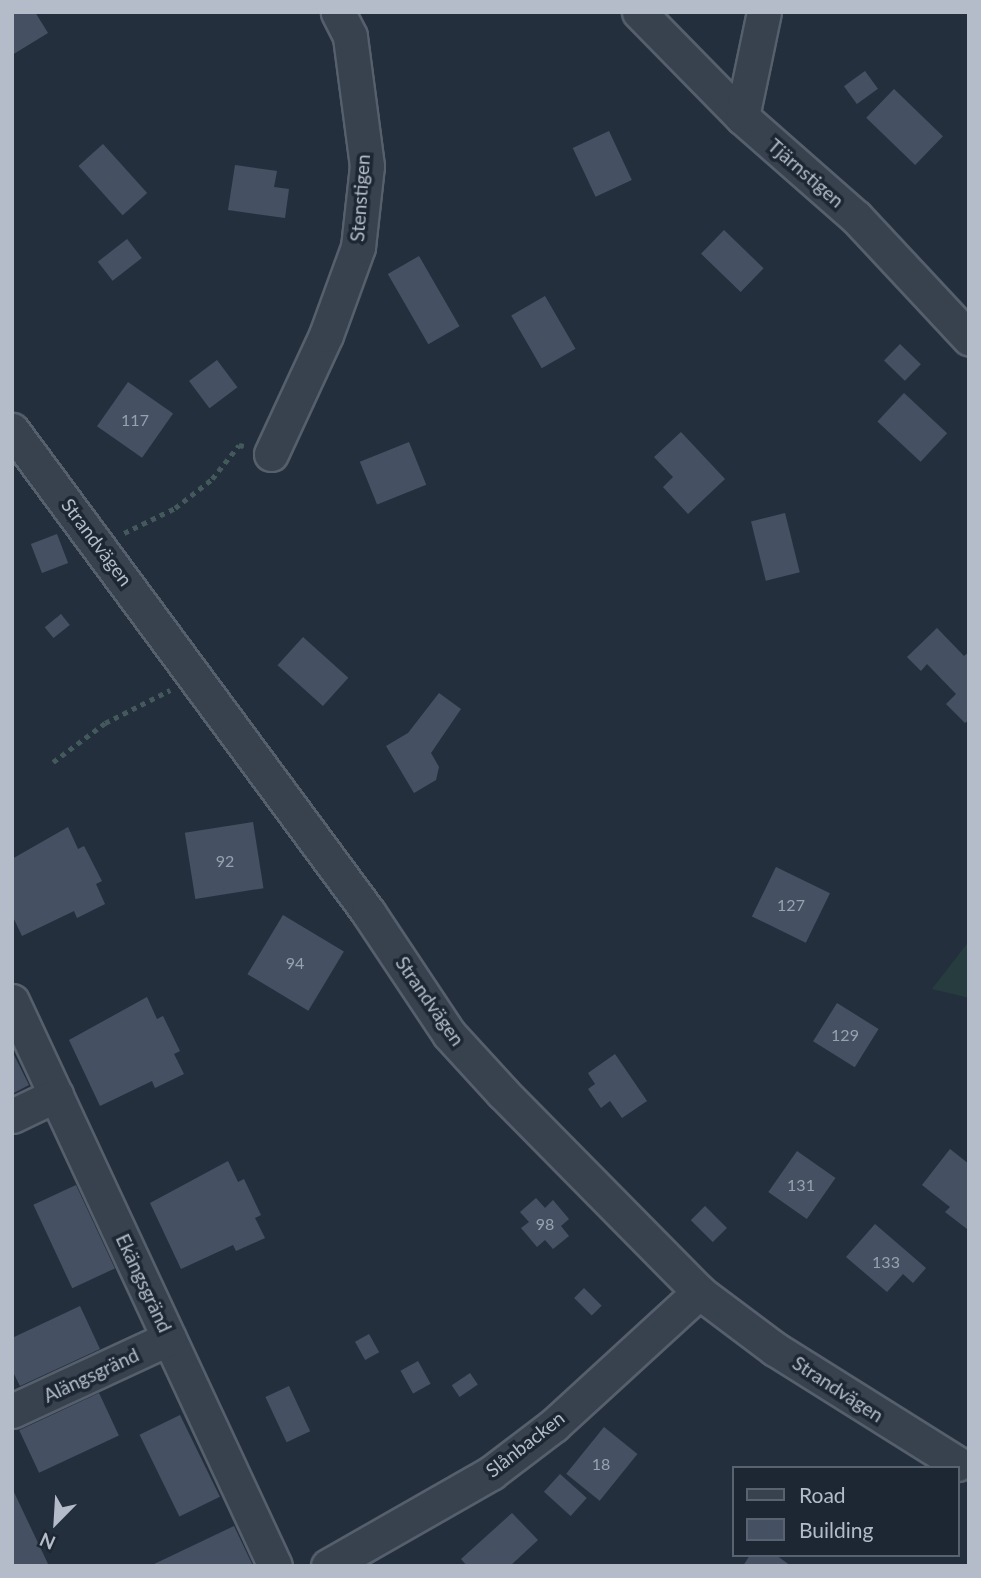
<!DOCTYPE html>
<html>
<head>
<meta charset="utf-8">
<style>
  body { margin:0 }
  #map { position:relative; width:981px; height:1578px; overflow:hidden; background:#242f3e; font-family:Lato,sans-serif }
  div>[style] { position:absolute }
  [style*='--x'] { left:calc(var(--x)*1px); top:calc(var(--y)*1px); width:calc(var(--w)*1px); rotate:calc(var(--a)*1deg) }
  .green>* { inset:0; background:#263c3f }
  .building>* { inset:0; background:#455162; transform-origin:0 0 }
  .path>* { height:4.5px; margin-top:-2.25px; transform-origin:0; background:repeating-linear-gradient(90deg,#44595c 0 5px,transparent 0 10px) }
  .roads { filter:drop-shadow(2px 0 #565f6c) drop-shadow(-2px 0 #565f6c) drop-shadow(0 2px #565f6c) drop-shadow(0 -2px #565f6c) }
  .minor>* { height:33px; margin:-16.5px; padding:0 16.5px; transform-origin:16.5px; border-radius:16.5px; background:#38414e }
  span { translate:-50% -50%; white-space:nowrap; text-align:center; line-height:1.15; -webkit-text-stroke:7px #1d2633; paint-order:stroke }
  .number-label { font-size:16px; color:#98a1af }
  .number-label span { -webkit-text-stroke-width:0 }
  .street-label { font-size:19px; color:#b4bcc9 }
  .frame { position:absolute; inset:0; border:14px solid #b4bcc9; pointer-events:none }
  .legend { position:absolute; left:732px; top:1466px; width:228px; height:91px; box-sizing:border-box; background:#1d2633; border:2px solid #59626f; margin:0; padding:9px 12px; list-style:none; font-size:21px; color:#b4bcc9 }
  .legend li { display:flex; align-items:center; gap:14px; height:35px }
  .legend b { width:35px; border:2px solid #59626f }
  .north { position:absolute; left:21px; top:1487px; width:70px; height:70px; -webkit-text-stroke:5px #1d2633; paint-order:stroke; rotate:204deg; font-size:19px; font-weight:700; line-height:28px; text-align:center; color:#b4bcc9 }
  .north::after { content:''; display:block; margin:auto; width:24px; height:32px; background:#b4bcc9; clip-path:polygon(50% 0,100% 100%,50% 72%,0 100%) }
</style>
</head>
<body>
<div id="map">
  <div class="green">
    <i style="clip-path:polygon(969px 941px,969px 998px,932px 989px)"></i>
  </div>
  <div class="building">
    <i style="clip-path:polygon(12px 12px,35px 12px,48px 33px,12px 55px)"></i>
    <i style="left:865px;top:71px;width:22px;height:26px;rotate:54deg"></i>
    <i style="left:894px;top:89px;width:68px;height:40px;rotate:44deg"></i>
    <i style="left:609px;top:131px;width:54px;height:40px;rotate:65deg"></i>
    <i style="left:103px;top:144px;width:66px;height:33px;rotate:48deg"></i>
    <i style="clip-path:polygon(235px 165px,277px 171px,274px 187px,289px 189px,285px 218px,228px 210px)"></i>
    <i style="left:724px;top:230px;width:55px;height:33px;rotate:44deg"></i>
    <i style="left:127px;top:239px;width:24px;height:37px;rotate:52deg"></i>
    <i style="left:419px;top:256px;width:81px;height:36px;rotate:60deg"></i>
    <i style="left:545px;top:296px;width:61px;height:39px;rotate:60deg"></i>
    <i style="left:900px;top:344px;width:29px;height:23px;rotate:44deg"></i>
    <i style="left:217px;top:360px;width:34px;height:35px;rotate:53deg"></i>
    <i style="left:128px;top:382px;width:55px;height:54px;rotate:35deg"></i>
    <i style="left:904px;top:393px;width:59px;height:39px;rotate:43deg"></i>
    <i style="clip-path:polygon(681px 432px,725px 479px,688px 514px,663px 487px,673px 477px,654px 457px)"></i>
    <i style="left:409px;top:442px;width:46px;height:53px;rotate:68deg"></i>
    <i style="left:785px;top:513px;width:61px;height:35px;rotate:76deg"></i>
    <i style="left:57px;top:534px;width:31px;height:28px;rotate:69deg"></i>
    <i style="left:61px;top:614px;width:14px;height:21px;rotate:51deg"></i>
    <i style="clip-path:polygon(937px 628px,964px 656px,969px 652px,969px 720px,965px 723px,946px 704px,956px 694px,927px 664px,921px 671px,907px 657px)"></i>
    <i style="left:303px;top:637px;width:61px;height:38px;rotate:42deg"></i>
    <i style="clip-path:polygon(439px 693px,461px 709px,431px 753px,439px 767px,436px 780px,414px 793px,386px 746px,408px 733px)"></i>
    <i style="left:253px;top:822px;width:67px;height:69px;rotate:81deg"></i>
    <i style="clip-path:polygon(68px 827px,78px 849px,84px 846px,102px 881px,96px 884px,105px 904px,77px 918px,74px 911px,22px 936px,12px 915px,12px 859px)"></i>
    <i style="left:776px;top:867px;width:60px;height:55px;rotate:26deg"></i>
    <i style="left:283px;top:915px;width:71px;height:69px;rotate:31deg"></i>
    <i style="clip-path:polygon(147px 997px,157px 1019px,163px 1016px,180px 1051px,174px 1054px,184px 1074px,155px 1088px,152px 1081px,100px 1106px,69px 1040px)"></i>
    <i style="left:837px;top:1003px;width:49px;height:45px;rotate:32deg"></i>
    <i style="clip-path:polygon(12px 1051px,29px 1085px,12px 1094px)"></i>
    <i style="clip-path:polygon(615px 1054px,647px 1101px,622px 1118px,610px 1101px,601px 1108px,588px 1089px,595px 1084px,588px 1073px)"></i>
    <i style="clip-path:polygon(950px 1149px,969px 1164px,967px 1229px,945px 1212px,950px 1207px,922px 1185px)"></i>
    <i style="left:797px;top:1151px;width:47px;height:50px;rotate:35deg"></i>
    <i style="clip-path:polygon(228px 1161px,238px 1182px,244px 1179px,261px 1215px,255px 1218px,265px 1238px,236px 1251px,233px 1245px,181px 1269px,150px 1203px)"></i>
    <i style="left:76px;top:1185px;width:92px;height:47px;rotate:65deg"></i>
    <i style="clip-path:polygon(536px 1198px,545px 1208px,553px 1200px,569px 1219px,561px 1226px,569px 1236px,553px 1249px,545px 1240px,537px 1247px,521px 1228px,529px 1222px,520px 1212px)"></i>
    <i style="left:705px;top:1206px;width:31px;height:20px;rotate:45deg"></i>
    <i style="clip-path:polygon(875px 1224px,926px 1268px,913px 1283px,903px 1274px,887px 1292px,846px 1257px)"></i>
    <i style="left:584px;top:1288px;width:25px;height:14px;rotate:45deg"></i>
    <i style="clip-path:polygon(80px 1306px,100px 1349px,20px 1386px,12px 1370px,12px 1338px)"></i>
    <i style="left:369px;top:1334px;width:21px;height:16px;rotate:61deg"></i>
    <i style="left:418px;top:1361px;width:26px;height:20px;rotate:61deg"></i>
    <i style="left:470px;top:1373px;width:14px;height:22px;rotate:56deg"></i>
    <i style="left:289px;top:1386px;width:50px;height:26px;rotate:65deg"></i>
    <i style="left:99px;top:1393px;width:47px;height:88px;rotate:65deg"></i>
    <i style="left:180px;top:1415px;width:91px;height:45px;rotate:64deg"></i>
    <i style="left:604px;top:1427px;width:43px;height:60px;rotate:39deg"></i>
    <i style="left:560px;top:1474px;width:36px;height:24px;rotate:42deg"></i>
    <i style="clip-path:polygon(12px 1488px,49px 1566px,12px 1566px)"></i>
    <i style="clip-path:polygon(512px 1513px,538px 1540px,510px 1566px,467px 1566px,461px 1559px)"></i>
    <i style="clip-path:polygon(234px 1526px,253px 1566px,150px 1566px)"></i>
    <i style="clip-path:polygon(750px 1555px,776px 1555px,791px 1566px,743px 1566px)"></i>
  </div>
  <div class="path">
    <i style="--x:124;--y:533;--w:57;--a:-26.1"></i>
    <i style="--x:175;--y:508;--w:47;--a:-38.1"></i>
    <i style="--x:212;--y:479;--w:43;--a:-51.5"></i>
    <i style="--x:239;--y:445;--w:5;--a:11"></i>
    <i style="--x:53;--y:762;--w:65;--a:-36.9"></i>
    <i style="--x:105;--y:723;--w:73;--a:-26.9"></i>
  </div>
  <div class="roads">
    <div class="minor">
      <i style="--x:639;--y:12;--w:147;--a:45.6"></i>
      <i style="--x:742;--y:117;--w:152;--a:41.3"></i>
      <i style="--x:856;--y:217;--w:166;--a:47"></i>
      <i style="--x:742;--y:117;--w:107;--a:-78.2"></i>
      <i style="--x:12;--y:430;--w:599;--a:53.55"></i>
      <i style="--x:368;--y:912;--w:146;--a:56.4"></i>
      <i style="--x:449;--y:1034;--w:80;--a:47.5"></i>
      <i style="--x:503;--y:1093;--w:279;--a:45.4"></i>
      <i style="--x:699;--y:1292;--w:95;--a:36.9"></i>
      <i style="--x:775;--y:1349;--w:216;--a:32.1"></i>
      <i style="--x:271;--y:454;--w:131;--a:-65.2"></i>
      <i style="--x:326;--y:335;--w:94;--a:-70"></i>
      <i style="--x:358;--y:247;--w:81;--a:-83.7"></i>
      <i style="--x:367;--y:166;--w:131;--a:-97.5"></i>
      <i style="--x:350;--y:36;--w:27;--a:-117"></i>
      <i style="--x:12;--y:1001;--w:623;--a:65.04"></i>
      <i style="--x:12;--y:1116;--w:49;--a:-25.5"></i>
      <i style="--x:12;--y:1411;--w:173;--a:-24.9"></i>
      <i style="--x:328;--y:1566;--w:188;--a:-29.7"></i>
      <i style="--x:491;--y:1473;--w:79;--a:-37.3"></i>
      <i style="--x:554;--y:1425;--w:197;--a:-42.5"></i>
    </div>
  </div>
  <div class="number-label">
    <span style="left:135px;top:420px">117</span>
    <span style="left:225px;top:861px">92</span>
    <span style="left:791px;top:905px">127</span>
    <span style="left:295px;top:963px">94</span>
    <span style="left:845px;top:1035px">129</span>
    <span style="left:801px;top:1185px">131</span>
    <span style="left:545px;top:1224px">98</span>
    <span style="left:886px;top:1262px">133</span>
    <span style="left:601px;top:1464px">18</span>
  </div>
  <div class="street-label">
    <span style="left:806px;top:173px;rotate:41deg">Tjärnstigen</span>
    <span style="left:360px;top:198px;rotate:-86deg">Stenstigen</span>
    <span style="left:97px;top:542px;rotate:53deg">Strandvägen</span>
    <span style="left:430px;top:1001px;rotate:55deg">Strandvägen</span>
    <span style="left:144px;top:1283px;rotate:65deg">Ekängsgränd</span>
    <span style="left:91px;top:1375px;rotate:-25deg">Alängsgränd</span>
    <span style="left:838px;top:1389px;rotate:33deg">Strandvägen</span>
    <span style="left:525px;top:1444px;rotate:-38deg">Slånbacken</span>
  </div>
  <div class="frame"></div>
  <ul class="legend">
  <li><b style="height:9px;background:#38414e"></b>Road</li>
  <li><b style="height:19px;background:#455162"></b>Building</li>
  </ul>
  <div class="north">N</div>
</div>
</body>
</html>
